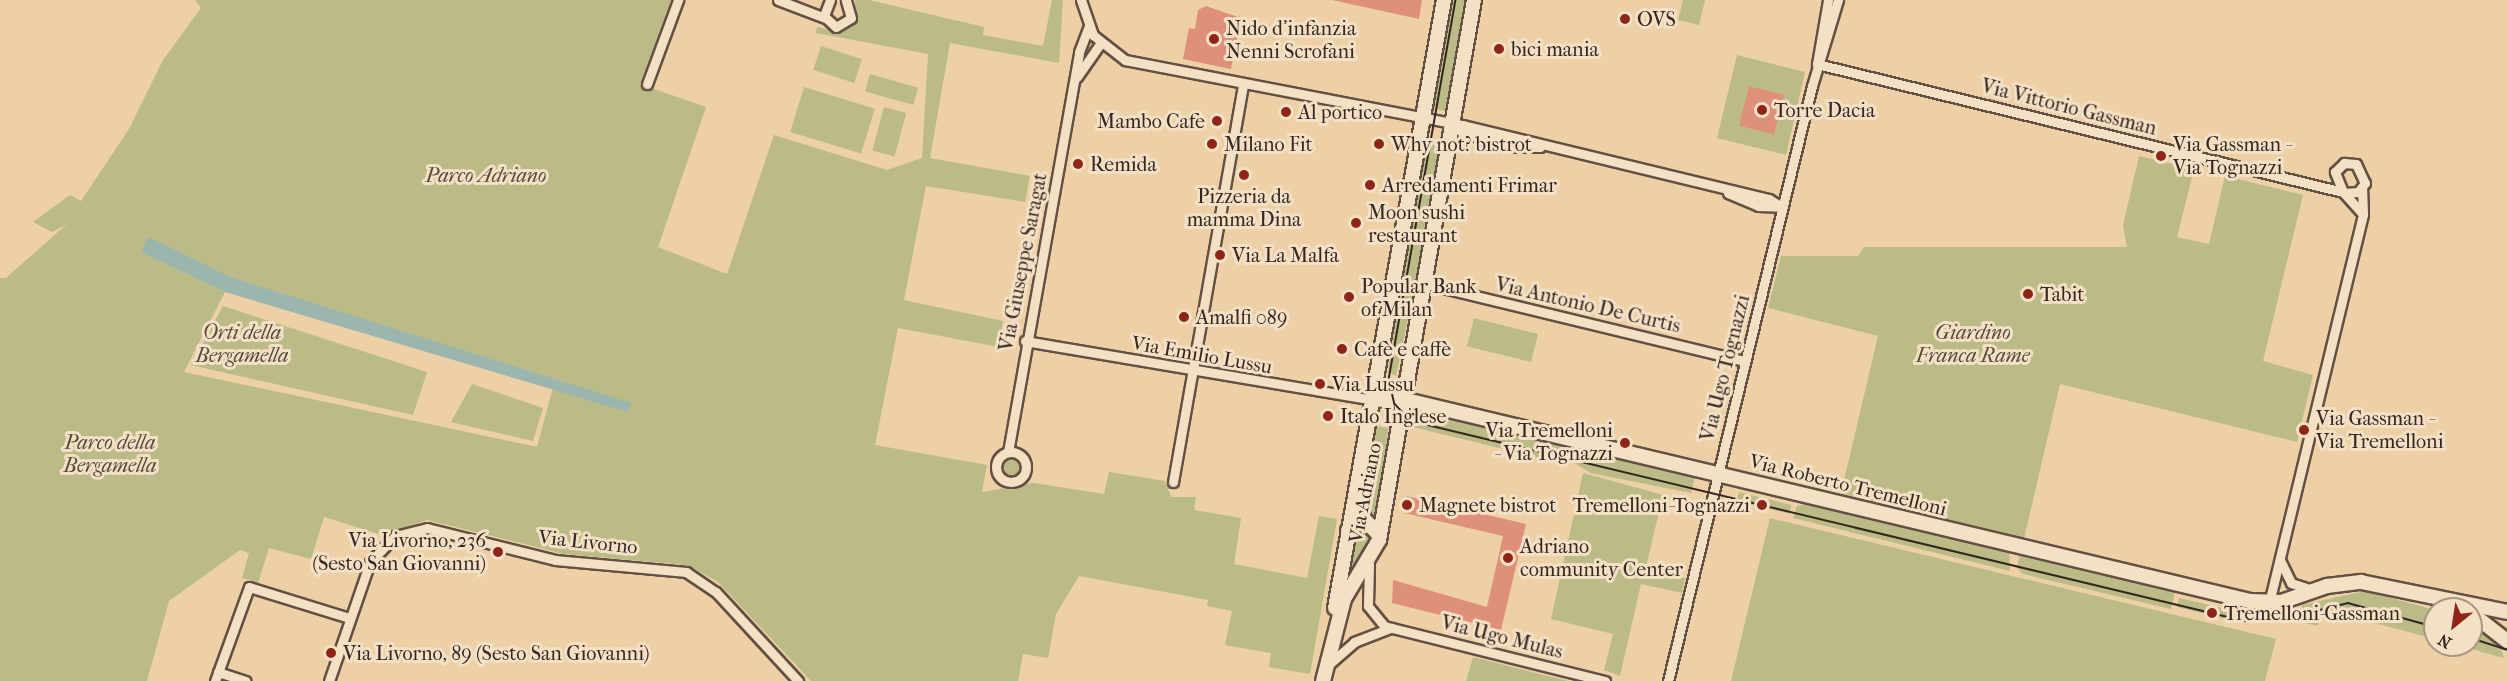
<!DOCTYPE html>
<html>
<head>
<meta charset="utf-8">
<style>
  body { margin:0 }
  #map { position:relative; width:2507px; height:681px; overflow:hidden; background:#edd0a6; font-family:"IM FELL French Canon",serif }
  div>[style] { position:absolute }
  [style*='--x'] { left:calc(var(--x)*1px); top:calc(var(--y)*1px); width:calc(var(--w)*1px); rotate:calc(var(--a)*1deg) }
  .green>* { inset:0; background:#babb86; transform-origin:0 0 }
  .round { border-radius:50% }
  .water>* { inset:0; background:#9bb5af }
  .building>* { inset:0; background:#de907a; transform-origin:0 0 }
  .roads { filter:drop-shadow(2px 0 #635042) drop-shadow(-2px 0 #635042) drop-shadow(0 2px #635042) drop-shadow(0 -2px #635042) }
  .street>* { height:9px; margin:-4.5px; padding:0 4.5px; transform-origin:4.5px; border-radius:4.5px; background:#f3e0c5 }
  .street>.ring { margin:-4.5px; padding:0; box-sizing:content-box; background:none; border:9px solid #f3e0c5; border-radius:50% }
  .secondary>* { height:14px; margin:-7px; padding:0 7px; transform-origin:7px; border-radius:7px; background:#f3e0c5 }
  .tram>* { height:1.5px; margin:-0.75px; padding:0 0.75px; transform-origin:0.75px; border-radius:0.75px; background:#352620 }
  .dots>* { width:16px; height:16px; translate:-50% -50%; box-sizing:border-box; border:3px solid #f3e0c5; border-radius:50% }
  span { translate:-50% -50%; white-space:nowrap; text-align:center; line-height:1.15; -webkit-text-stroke:6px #f3e0c5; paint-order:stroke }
  .poi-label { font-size:20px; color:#352620 }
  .left { translate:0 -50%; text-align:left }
  .right { translate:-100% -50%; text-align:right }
  .street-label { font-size:20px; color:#352620 }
  .park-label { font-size:20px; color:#564b3a; font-style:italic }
  .north { position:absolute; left:2423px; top:597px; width:60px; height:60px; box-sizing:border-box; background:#f3e0c5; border:2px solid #a79683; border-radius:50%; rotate:210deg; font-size:16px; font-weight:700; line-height:24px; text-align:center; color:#352620 }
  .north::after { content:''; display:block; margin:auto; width:21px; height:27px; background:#8f2418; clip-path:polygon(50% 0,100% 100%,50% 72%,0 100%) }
</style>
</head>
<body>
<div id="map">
  <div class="green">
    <i style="clip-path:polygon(evenodd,195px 0,671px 0,640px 84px,706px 107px,658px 247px,727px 274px,774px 135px,887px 170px,922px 158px,928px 54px,816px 33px,817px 27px,843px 32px,855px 19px,855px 0,869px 0,984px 27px,983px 35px,1043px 46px,1052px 0,1063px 0,1059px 63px,950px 43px,930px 158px,1030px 176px,1025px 202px,926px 186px,904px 300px,1003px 321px,999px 347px,898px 328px,875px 445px,987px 465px,982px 492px,1034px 483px,1104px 494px,1109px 472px,1165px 481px,1171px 497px,1196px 497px,1194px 510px,1241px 518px,1234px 564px,1307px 578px,1319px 516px,1337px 519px,1310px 674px,1269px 667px,1271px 653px,1225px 645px,1232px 611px,1207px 606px,1208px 600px,1079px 576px,1056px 614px,1048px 658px,1023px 654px,1018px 681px,811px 681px,717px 581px,686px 565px,564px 554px,427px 520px,385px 536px,324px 517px,311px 559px,269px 548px,258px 583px,242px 578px,249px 553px,240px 550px,169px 601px,147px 681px,0 681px,0 278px,6px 278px,67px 224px,52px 232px,33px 222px,70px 195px,81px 201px,129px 129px,163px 60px,201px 8px,195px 0,148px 255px,555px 380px,537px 447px,184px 372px,225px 292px,148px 255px)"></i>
    <i style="clip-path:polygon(1450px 0,1469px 0,1447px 112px,1434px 108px)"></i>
    <i style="clip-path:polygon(1683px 0,1705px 0,1699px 25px,1678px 20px)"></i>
    <i style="left:821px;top:46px;width:43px;height:25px;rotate:18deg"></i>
    <i style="clip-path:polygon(evenodd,1737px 55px,1805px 72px,1786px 155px,1717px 138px,1737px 55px,1749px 86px,1783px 95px,1774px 134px,1740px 126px,1749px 86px)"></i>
    <i style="left:870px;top:74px;width:50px;height:18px;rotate:16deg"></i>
    <i style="left:804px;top:87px;width:74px;height:47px;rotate:17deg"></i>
    <i style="left:884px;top:107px;width:23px;height:45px;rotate:15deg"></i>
    <i style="clip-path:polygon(1423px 141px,1439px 147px,1434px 195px,1396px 376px,1388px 372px)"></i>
    <i style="clip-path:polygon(2139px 156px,2194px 169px,2177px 237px,2209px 244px,2225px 176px,2303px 195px,2263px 361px,2313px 375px,2297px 442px,2060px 384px,2024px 539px,1841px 493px,1878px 336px,1768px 308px,1781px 256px,1858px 256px,1864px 247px,2127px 247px,2123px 225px)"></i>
    <i style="clip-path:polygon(223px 306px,427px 372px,413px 415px,191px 365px)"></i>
    <i style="left:1474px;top:318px;width:66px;height:29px;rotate:14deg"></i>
    <i style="clip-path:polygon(472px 384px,543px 408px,533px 441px,451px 422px)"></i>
    <i style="clip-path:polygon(1426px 412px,1565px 446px,1565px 464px,1413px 427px,1416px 413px)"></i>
    <i style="clip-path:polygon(1373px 426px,1388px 428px,1378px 519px,1356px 514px)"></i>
    <i style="clip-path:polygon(1574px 448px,1695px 477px,1691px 493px,1591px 473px,1571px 461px)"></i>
    <i class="round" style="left:1000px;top:456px;width:22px;height:22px"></i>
    <i style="clip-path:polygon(1583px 473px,1663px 495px,1646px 567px,1685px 578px,1682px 593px,1641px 584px,1620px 676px,1604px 670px,1613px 634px,1551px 619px)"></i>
    <i style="left:1739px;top:492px;width:54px;height:9px;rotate:14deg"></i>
    <i style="clip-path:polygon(1805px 504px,2009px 552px,2010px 571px,1793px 518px,1797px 506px)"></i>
    <i style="clip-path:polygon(1770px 518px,2276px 639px,2265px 681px,1731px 681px)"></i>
    <i style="clip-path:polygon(1363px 525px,1375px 536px,1345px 588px,1351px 534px)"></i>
    <i style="clip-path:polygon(2020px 555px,2175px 592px,2171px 609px,2023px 574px,2017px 568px)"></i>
    <i style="clip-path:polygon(2365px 591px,2435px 610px,2435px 639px,2322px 609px,2318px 626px,2304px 623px,2302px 605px)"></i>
    <i style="clip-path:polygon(2179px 598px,2244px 613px,2243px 618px,2238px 622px,2177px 607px)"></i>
    <i style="clip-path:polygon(2471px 619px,2497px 638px,2504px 658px,2456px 645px,2471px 645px)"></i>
    <i style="clip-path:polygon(1473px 657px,1568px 681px,1466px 681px)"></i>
  </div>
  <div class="water">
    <i style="clip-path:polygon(148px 237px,230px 277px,631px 403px,628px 412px,225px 292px,141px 252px)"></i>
  </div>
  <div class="building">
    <i style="clip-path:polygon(1332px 0,1422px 0,1419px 19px)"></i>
    <i style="clip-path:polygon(1206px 6px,1241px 18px,1231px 69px,1183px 59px,1189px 28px,1195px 29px,1198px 10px)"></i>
    <i style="left:1749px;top:86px;width:36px;height:41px;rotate:14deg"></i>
    <i style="clip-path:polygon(1407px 496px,1526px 524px,1501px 630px,1392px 603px,1393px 580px,1487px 607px,1503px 536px,1404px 513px)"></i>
  </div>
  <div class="roads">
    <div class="street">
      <i style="--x:778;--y:0;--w:50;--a:21"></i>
      <i style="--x:830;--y:0;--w:17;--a:111"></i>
      <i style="--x:824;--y:16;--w:16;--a:43"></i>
      <i style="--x:836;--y:27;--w:17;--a:-31"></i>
      <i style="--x:851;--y:18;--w:19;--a:-106"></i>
      <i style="--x:1081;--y:0;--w:37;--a:71"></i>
      <i style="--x:1093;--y:35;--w:41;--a:38"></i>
      <i style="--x:1125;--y:60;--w:344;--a:10.9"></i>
      <i style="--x:1463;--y:125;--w:315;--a:13.6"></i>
      <i style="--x:1769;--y:199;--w:15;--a:32"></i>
      <i style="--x:1817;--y:64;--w:541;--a:13.68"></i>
      <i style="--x:2343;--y:192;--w:30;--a:48"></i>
      <i style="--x:1817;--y:64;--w:65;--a:-80.2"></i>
      <i style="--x:1077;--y:77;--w:40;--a:-55.1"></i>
      <i style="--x:647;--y:84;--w:90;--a:-69.7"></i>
      <i style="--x:1451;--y:124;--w:15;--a:37"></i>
      <i style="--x:1463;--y:133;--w:54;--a:15.1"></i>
      <i style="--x:1515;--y:147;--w:25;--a:0"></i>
      <i style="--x:2343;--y:192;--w:22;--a:-112"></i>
      <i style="--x:2335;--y:172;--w:13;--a:-45"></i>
      <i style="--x:2344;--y:163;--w:12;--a:5"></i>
      <i style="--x:2356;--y:164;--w:21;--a:65"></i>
      <i style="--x:2365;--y:183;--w:11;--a:128"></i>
      <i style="--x:2358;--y:192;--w:14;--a:176"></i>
      <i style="--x:1728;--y:193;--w:33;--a:23"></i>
      <i style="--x:1758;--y:206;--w:24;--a:2"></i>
      <i style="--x:1422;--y:283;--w:332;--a:13.6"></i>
      <i style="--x:1025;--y:341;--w:353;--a:9.6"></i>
      <i class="ring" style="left:996px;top:452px;width:21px;height:21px"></i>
      <i style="--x:1008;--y:452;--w:406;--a:-79.9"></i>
      <i style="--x:1079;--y:52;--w:26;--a:-69"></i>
      <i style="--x:1173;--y:482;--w:404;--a:-80"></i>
      <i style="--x:2280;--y:560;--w:25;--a:64"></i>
      <i style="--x:2291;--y:583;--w:22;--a:18"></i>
      <i style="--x:1369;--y:564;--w:42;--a:91.4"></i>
      <i style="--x:1368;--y:606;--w:26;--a:51"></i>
      <i style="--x:1384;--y:626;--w:228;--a:14"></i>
      <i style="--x:2269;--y:603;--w:400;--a:-76.4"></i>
      <i style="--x:2363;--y:214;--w:26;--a:-92"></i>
      <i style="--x:1328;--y:665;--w:35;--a:-41"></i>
      <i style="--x:1354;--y:642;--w:40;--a:-21"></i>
      <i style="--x:218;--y:672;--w:29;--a:18"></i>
      <i style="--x:215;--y:681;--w:100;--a:-70.1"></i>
      <i style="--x:249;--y:587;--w:105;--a:17.2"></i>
      <i style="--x:329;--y:681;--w:126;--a:-71"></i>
      <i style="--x:370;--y:562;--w:36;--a:-46"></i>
      <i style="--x:395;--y:536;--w:33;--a:-14"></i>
      <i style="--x:427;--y:528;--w:132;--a:14"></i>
      <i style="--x:555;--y:560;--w:132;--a:5.2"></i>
      <i style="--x:686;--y:572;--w:36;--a:34"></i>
      <i style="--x:716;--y:592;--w:121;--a:47.3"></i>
      <i style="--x:1668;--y:681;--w:612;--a:-76.4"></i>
      <i style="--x:1812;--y:86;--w:90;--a:-73.2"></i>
    </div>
    <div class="secondary">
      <i style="--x:1373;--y:400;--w:29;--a:-2"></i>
      <i style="--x:1402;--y:399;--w:872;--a:13.4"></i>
      <i style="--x:2250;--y:601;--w:31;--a:2"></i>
      <i style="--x:2281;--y:602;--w:49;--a:-19.2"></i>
      <i style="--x:2327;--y:586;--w:34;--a:-7"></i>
      <i style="--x:2361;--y:582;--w:149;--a:11.6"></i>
      <i style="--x:1348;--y:531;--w:20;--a:-37"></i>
      <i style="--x:1364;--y:519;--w:23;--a:47"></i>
      <i style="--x:1335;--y:608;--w:618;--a:-79.84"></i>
      <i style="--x:2471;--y:613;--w:46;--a:37.9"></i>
      <i style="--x:1323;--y:681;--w:85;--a:-75.6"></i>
      <i style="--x:1344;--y:599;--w:69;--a:-59.3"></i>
      <i style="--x:1379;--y:540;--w:548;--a:-80.02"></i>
    </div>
  </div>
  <div class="tram">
    <i style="--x:1456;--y:0;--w:385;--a:100"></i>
    <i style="--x:1389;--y:379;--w:26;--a:77"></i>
    <i style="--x:1395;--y:404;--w:23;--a:47"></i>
    <i style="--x:1411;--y:421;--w:858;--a:13.49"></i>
    <i style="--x:2245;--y:621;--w:31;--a:0"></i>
    <i style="--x:2276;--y:621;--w:74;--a:-14"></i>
    <i style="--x:2348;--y:603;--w:90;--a:15.4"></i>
    <i style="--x:2471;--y:638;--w:38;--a:18"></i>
  </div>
  <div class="dots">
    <i style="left:1625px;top:19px;background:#8f2418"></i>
    <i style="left:1214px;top:39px;background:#8f2418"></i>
    <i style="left:1499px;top:49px;background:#8f2418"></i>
    <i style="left:1762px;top:110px;background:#8f2418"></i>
    <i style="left:1286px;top:112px;background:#8f2418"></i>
    <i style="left:1217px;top:121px;background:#8f2418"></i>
    <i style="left:1212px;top:144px;background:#8f2418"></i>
    <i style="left:1379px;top:144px;background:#8f2418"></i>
    <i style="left:2161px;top:156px;background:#8f2418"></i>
    <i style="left:1078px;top:164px;background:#8f2418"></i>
    <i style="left:1244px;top:175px;background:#8f2418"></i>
    <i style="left:1370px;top:185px;background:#8f2418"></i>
    <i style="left:1356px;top:223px;background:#8f2418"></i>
    <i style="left:1220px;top:255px;background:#8f2418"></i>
    <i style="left:2028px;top:294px;background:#8f2418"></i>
    <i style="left:1349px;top:297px;background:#8f2418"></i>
    <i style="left:1184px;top:317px;background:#8f2418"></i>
    <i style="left:1342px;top:349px;background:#8f2418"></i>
    <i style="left:1320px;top:384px;background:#8f2418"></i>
    <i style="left:1328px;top:416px;background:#8f2418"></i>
    <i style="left:2304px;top:430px;background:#8f2418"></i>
    <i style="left:1625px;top:443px;background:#8f2418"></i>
    <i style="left:1407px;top:505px;background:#8f2418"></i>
    <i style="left:1762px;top:505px;background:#8f2418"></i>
    <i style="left:498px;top:552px;background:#8f2418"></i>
    <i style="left:1508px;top:558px;background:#8f2418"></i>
    <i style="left:2212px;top:613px;background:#8f2418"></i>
    <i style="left:331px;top:653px;background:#8f2418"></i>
  </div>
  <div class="poi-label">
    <span class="left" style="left:1637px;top:19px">OVS</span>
    <span class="left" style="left:1226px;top:40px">Nido d'infanzia<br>Nenni Scrofani</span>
    <span class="left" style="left:1511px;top:49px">bici mania</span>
    <span class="left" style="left:1774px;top:110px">Torre Dacia</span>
    <span class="left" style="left:1298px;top:112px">Al portico</span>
    <span class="right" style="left:1205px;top:121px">Mambo Cafe</span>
    <span class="left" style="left:1224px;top:144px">Milano Fit</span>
    <span class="left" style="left:1391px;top:144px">Why not? bistrot</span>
    <span class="left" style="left:2173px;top:156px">Via Gassman -<br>Via Tognazzi</span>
    <span class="left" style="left:1090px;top:164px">Remida</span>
    <span class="left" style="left:1382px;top:185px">Arredamenti Frimar</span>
    <span style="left:1244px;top:208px">Pizzeria da<br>mamma Dina</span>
    <span class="left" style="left:1368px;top:224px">Moon sushi<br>restaurant</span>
    <span class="left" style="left:1232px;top:255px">Via La Malfa</span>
    <span class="left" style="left:1361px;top:298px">Popular Bank<br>of Milan</span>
    <span class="left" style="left:2040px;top:294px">Tabit</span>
    <span class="left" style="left:1196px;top:317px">Amalfi 089</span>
    <span class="left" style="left:1354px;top:349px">Cafè e caffè</span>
    <span class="left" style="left:1332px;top:384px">Via Lussu</span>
    <span class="left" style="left:1340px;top:416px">Italo Inglese</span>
    <span class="left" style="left:2316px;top:430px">Via Gassman -<br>Via Tremelloni</span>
    <span class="right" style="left:1613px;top:442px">Via Tremelloni<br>- Via Tognazzi</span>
    <span class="left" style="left:1419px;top:505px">Magnete bistrot</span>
    <span class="right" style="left:1750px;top:505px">Tremelloni-Tognazzi</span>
    <span class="right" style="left:486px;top:552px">Via Livorno, 236<br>(Sesto San Giovanni)</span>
    <span class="left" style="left:1520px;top:558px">Adriano<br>community Center</span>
    <span class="left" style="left:2224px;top:613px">Tremelloni-Gassman</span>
    <span class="left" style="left:343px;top:653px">Via Livorno, 89 (Sesto San Giovanni)</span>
  </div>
  <div class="street-label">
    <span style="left:2069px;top:107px;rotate:14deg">Via Vittorio Gassman</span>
    <span style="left:1023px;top:262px;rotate:-79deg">Via Giuseppe Saragat</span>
    <span style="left:1588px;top:305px;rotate:13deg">Via Antonio De Curtis</span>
    <span style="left:1202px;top:355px;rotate:10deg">Via Emilio Lussu</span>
    <span style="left:1725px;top:368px;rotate:-76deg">Via Ugo Tognazzi</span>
    <span style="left:1848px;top:485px;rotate:14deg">Via Roberto Tremelloni</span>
    <span style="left:1365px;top:493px;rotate:-79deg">Via Adriano</span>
    <span style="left:588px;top:542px;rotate:6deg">Via Livorno</span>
    <span style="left:1502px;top:637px;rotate:14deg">Via Ugo Mulas</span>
  </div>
  <div class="park-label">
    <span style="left:486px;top:175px">Parco Adriano</span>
    <span style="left:242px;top:344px">Orti della<br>Bergamella</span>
    <span style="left:1973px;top:344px">Giardino<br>Franca Rame</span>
    <span style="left:110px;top:454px">Parco della<br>Bergamella</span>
  </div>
  <div class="north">N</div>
</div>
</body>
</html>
